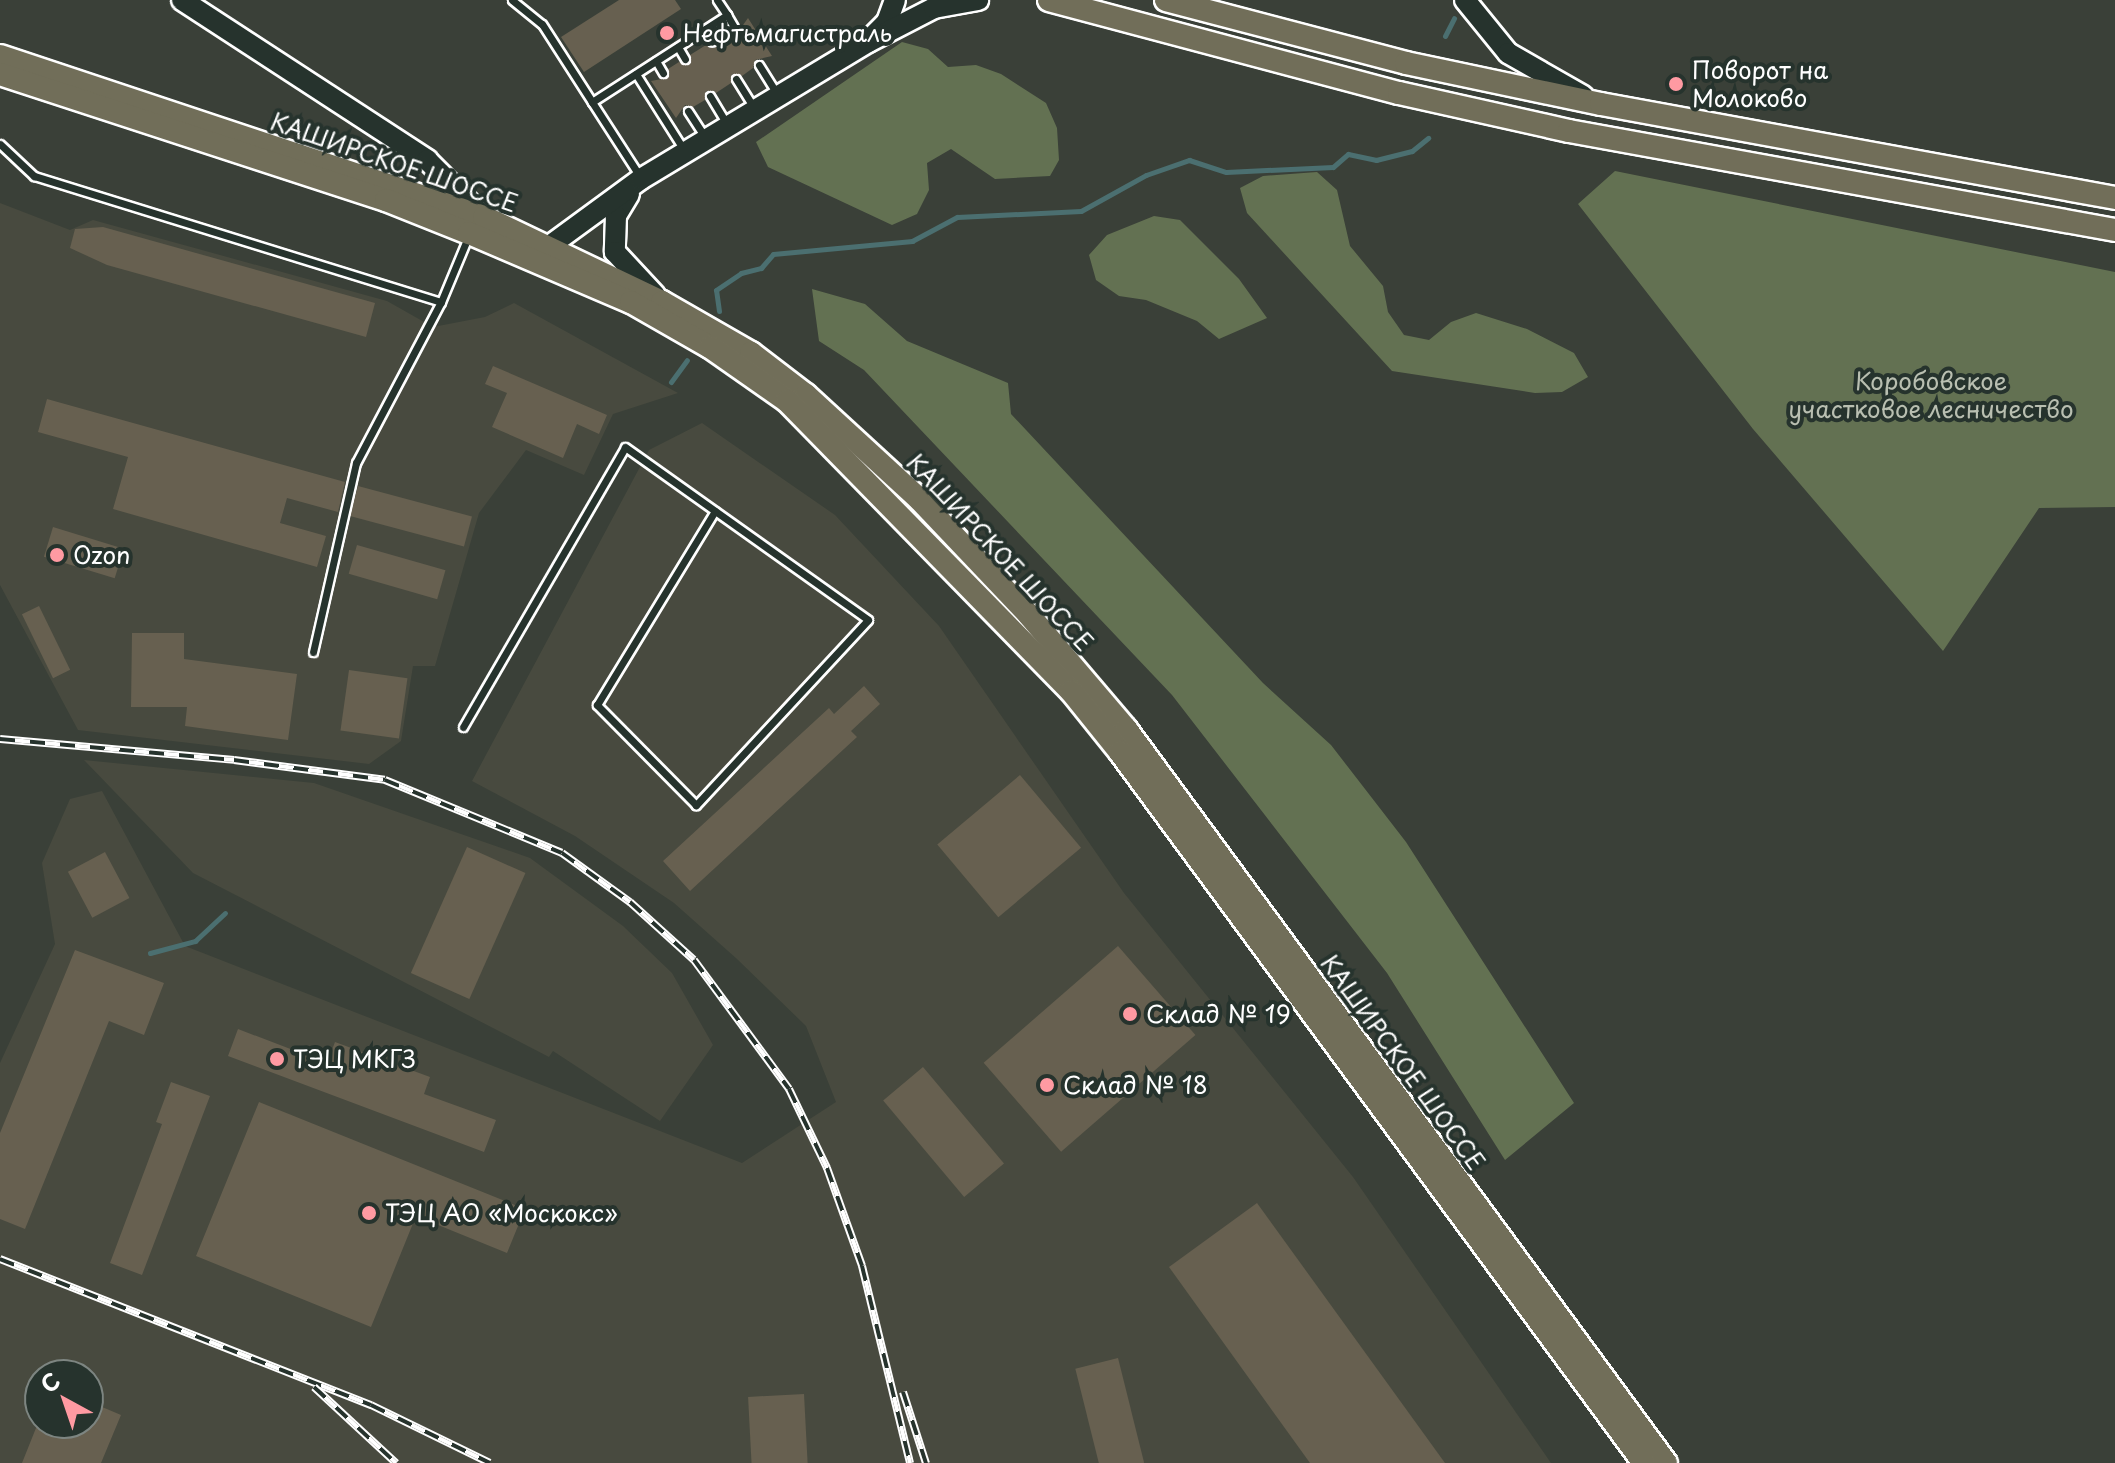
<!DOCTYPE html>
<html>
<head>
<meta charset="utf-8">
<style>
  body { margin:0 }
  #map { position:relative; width:2115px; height:1463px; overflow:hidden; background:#3a4038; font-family:"Playpen Sans",sans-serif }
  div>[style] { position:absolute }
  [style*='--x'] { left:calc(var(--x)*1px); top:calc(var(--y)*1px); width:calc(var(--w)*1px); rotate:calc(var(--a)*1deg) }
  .built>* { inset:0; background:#484a3f }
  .green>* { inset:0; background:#637152 }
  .stream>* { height:5px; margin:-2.5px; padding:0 2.5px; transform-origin:2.5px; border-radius:2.5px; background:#4b6f70 }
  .building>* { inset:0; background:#676050; transform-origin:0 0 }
  .roads { filter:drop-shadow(2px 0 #fff) drop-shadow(-2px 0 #fff) drop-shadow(0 2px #fff) drop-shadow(0 -2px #fff) }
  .service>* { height:7px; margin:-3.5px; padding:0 3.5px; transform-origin:3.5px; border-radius:3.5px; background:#26332d }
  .secondary>* { height:20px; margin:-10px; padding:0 10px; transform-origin:10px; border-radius:10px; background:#26332d }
  .primary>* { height:22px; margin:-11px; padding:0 11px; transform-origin:11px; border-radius:11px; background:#716e59 }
  .trunk>* { height:22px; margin:-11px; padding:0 11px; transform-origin:11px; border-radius:11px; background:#716e59 }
  .rail>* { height:8px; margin-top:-4px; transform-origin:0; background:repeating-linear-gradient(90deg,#26332d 0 15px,#fff 0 30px); box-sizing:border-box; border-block:2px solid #fff }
  .dots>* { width:22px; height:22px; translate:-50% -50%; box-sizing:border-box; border:4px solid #26332d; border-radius:50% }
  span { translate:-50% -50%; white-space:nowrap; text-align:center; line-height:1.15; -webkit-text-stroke:8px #26332d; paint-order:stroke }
  .poi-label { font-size:24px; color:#fff }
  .left { translate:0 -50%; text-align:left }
  .street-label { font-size:24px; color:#fff }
  .park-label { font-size:24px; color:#b9bfb1 }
  .north { position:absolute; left:24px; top:1359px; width:80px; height:80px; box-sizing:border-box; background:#26332d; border:2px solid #7d8581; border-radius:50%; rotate:320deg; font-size:22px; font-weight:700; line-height:32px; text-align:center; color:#fff }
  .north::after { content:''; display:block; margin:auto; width:28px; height:36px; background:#ff9aa2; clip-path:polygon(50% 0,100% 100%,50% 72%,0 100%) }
</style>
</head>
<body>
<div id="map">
  <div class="built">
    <i style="clip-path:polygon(0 203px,70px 230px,93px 220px,387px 301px,433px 327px,485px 317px,514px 303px,678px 393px,613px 414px,584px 475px,526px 450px,479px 513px,435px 666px,413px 666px,401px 741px,369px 764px,78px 730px,0 585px)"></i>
    <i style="clip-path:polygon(evenodd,702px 423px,835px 515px,939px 626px,1124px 893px,1353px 1177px,1551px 1463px,0 1463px,0 1063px,55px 944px,42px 863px,70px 799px,102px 791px,185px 946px,742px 1163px,836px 1102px,806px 1026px,737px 959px,674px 903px,575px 836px,472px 781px,649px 450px,702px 423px,40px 1375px,88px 1375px,88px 1423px,40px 1423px,40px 1375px)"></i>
    <i style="clip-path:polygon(84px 760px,314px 783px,530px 858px,623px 926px,672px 973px,713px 1045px,660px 1121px,553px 1051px,549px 1057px,193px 873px)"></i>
  </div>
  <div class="green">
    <i style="clip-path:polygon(902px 42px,928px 49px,948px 67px,976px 65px,1001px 74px,1046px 103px,1057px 128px,1059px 160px,1050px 176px,995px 179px,951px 149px,927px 163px,929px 190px,917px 214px,892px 225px,768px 167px,756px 142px)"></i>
    <i style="clip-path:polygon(1615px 171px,2115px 272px,2115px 507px,2039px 508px,1943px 651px,1753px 429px,1578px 204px)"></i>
    <i style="clip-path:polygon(1317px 172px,1337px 190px,1350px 246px,1383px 286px,1388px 312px,1404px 335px,1429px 340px,1451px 322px,1476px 313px,1527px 329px,1574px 353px,1588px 377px,1562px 392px,1535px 393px,1392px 371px,1247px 213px,1240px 188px,1263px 176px)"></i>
    <i style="clip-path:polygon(1154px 216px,1180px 220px,1239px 279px,1267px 318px,1219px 339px,1197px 321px,1146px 300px,1119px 296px,1096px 280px,1089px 255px,1107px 235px)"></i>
    <i style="clip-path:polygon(812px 289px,865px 304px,907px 341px,1008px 383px,1011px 414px,1263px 683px,1331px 745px,1406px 842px,1574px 1103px,1505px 1160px,1387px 973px,1172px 695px,864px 370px,819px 341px)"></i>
  </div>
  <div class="stream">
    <i style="--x:1445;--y:36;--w:20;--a:-63"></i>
    <i style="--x:719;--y:311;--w:21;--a:-98"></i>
    <i style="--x:716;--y:290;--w:30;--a:-34"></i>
    <i style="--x:741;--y:273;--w:21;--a:-14"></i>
    <i style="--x:761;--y:268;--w:18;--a:-49"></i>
    <i style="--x:773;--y:254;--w:140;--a:-5.3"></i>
    <i style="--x:912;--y:241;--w:51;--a:-28.1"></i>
    <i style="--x:957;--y:217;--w:124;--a:-2.8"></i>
    <i style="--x:1081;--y:211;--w:74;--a:-29"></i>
    <i style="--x:1146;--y:175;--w:46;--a:-19.2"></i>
    <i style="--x:1189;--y:160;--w:39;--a:18"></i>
    <i style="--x:1226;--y:172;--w:107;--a:-2.7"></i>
    <i style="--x:1333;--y:167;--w:20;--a:-41"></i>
    <i style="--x:1348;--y:154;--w:29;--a:12"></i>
    <i style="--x:1376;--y:160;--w:37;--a:-14"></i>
    <i style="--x:1412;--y:151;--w:21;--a:-39"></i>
    <i style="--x:671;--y:382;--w:27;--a:-54"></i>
    <i style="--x:150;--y:953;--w:47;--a:-14.9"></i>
    <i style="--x:195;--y:941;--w:41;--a:-43"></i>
  </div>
  <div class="building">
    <i style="clip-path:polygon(619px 0,675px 0,681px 9px,584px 72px,561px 37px)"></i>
    <i style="clip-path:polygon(748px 18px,772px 56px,755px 60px,753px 68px,742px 76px,732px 74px,731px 83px,716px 93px,706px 91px,705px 100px,693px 107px,685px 105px,676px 118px,651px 81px,667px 78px,668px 69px,679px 62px,689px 64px,690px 55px,706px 45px,715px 48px,717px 38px,738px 32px)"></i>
    <i style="clip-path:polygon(103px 227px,375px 303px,366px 337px,107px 265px,70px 248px,75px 229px)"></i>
    <i style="clip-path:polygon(493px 366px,607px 415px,599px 434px,577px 424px,563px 458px,492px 427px,507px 393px,485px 384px)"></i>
    <i style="clip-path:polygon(47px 399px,345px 482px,338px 512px,287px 498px,280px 523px,326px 536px,317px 567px,113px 509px,128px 457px,38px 432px)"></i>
    <i style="left:358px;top:486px;width:118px;height:31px;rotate:15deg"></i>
    <i style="left:53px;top:527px;width:74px;height:31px;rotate:17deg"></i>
    <i style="left:357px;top:545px;width:92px;height:30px;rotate:16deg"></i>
    <i style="left:39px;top:606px;width:71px;height:19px;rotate:64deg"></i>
    <i style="clip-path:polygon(132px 633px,184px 633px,184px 659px,297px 674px,288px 740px,185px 726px,187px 707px,131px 707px)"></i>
    <i style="left:349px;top:670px;width:59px;height:61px;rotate:8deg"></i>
    <i style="clip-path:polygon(864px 686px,880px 704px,851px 731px,857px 737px,690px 891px,663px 861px,829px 708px,834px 714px)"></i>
    <i style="left:1020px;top:775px;width:95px;height:108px;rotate:50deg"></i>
    <i style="left:467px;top:847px;width:64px;height:138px;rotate:24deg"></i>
    <i style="left:105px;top:852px;width:52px;height:42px;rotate:62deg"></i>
    <i style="left:1118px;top:946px;width:118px;height:178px;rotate:49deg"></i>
    <i style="clip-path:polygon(75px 950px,164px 983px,144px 1035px,109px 1021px,25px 1229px,0 1219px,0 1133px)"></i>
    <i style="clip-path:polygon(238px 1029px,327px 1063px,335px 1042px,430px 1077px,424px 1094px,496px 1120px,484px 1152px,228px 1056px)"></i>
    <i style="left:923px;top:1067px;width:126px;height:52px;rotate:50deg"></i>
    <i style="clip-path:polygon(171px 1082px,210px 1096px,142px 1275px,110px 1263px,162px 1124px,156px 1122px)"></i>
    <i style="clip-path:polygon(259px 1102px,525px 1209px,507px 1253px,416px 1216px,371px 1327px,196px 1256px)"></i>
    <i style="clip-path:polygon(1257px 1203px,1445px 1463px,1310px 1463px,1169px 1267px)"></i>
    <i style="left:1118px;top:1358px;width:108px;height:44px;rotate:76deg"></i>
    <i style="left:804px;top:1394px;width:69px;height:56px;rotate:87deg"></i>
    <i style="clip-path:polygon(88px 1401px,121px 1415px,101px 1463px,22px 1463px,38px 1423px,88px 1423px)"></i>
  </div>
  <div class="roads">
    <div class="service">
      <i style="--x:512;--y:0;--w:38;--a:39"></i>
      <i style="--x:542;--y:24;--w:93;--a:57.3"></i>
      <i style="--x:717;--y:0;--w:18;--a:56"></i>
      <i style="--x:704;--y:30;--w:14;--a:56"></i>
      <i style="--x:678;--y:47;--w:14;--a:60"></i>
      <i style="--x:656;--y:61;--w:14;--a:60"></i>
      <i style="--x:759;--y:65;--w:34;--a:58"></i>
      <i style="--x:636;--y:74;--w:90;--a:57.7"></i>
      <i style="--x:736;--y:79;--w:34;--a:58"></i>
      <i style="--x:710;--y:96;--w:33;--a:59"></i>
      <i style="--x:688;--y:111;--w:31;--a:57"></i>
      <i style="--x:0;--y:144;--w:47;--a:43.3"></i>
      <i style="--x:34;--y:176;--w:426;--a:17.2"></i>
      <i style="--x:639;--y:175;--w:87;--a:-122.8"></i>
      <i style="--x:592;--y:102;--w:161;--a:-32.8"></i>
      <i style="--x:727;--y:15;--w:14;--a:60"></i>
      <i style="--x:313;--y:652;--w:194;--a:-77.2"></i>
      <i style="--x:356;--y:463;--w:182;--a:-62.2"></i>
      <i style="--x:441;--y:302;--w:70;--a:-67.4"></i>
      <i style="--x:463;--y:727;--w:323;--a:-59.9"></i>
      <i style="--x:625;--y:447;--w:298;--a:35.4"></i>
      <i style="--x:868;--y:620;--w:253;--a:132.9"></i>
      <i style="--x:696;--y:805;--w:141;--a:-134.7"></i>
      <i style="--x:597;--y:705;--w:227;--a:-58.7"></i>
    </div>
    <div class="secondary">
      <i style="--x:182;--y:0;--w:293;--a:33.1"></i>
      <i style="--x:427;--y:160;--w:81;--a:45"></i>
      <i style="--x:1465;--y:0;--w:68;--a:50.9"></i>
      <i style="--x:1508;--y:53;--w:86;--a:29.8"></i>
      <i style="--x:873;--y:36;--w:20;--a:-45"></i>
      <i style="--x:887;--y:22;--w:23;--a:-70"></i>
      <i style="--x:629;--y:194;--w:26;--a:121"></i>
      <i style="--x:616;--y:216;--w:36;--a:92"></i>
      <i style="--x:615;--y:252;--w:59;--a:47.1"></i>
      <i style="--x:548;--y:247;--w:115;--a:-36.2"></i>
      <i style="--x:641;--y:179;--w:265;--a:-31.1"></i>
      <i style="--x:868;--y:42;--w:74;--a:-27.3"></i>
      <i style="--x:934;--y:8;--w:45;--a:-10.3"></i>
    </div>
    <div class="primary">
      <i style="--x:0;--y:56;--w:510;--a:18.4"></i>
      <i style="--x:484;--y:217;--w:197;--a:25.5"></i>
      <i style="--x:662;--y:302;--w:103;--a:29.8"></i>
      <i style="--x:751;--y:353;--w:69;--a:37.4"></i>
      <i style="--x:806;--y:395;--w:154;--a:42.6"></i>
      <i style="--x:919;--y:499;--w:160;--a:46.5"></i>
      <i style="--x:1029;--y:615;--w:150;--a:49.6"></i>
      <i style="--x:1126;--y:729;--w:911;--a:53.66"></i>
      <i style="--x:0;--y:74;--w:406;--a:18.1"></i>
      <i style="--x:386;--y:200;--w:89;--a:21.7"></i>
      <i style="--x:469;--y:233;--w:176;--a:23.1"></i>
      <i style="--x:631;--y:302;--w:91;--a:29.7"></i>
      <i style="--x:710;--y:347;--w:94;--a:35"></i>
      <i style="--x:787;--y:401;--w:406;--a:45.6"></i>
      <i style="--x:1071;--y:691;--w:78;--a:51.2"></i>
      <i style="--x:1120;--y:752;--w:883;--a:53.61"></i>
    </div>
    <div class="trunk">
      <i style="--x:1049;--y:0;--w:362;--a:14.9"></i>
      <i style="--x:1399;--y:93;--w:174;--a:12.6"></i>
      <i style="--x:1569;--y:131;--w:555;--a:10.28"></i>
      <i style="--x:1166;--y:0;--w:248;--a:14.7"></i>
      <i style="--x:1406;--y:63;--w:199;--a:11.9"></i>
      <i style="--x:1601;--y:104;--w:523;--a:10.36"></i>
    </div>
  </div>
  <div class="rail">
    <i style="--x:0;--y:739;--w:235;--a:5.1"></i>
    <i style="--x:234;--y:760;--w:152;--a:7.5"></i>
    <i style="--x:385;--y:780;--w:191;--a:22.4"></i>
    <i style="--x:562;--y:853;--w:84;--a:35.8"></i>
    <i style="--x:630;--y:902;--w:86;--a:42.2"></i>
    <i style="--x:694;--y:960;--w:160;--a:53.6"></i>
    <i style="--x:789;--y:1089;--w:88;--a:64.3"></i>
    <i style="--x:827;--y:1168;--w:104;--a:70.3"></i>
    <i style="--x:862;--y:1266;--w:203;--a:76.3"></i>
    <i style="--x:0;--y:1259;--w:399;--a:21.5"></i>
    <i style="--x:371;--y:1405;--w:132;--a:26"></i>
    <i style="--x:314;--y:1387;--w:112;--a:42.8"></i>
    <i style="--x:903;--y:1392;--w:75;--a:72.1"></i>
  </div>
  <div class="dots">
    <i style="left:667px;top:33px;background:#ff9aa2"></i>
    <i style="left:1676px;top:84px;background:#ff9aa2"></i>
    <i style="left:57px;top:555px;background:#ff9aa2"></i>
    <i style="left:1130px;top:1014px;background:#ff9aa2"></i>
    <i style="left:277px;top:1059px;background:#ff9aa2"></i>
    <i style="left:1047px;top:1085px;background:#ff9aa2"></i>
    <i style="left:369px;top:1213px;background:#ff9aa2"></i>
  </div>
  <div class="poi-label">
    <span class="left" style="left:683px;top:33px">Нефтьмагистраль</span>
    <span class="left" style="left:1692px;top:84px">Поворот на<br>Молоково</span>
    <span class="left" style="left:73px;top:555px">Ozon</span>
    <span class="left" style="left:1146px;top:1014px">Склад № 19</span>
    <span class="left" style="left:293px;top:1059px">ТЭЦ МКГЗ</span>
    <span class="left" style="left:1063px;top:1085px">Склад № 18</span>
    <span class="left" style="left:385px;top:1213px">ТЭЦ АО «Москокс»</span>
  </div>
  <div class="street-label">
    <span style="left:394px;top:162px;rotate:19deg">КАШИРСКОЕ ШОССЕ</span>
    <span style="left:1000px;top:552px;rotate:47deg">КАШИРСКОЕ ШОССЕ</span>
    <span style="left:1403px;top:1062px;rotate:54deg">КАШИРСКОЕ ШОССЕ</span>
  </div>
  <div class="park-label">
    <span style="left:1931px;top:395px">Коробовское<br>участковое лесничество</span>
  </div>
  <div class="north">С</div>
</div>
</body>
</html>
